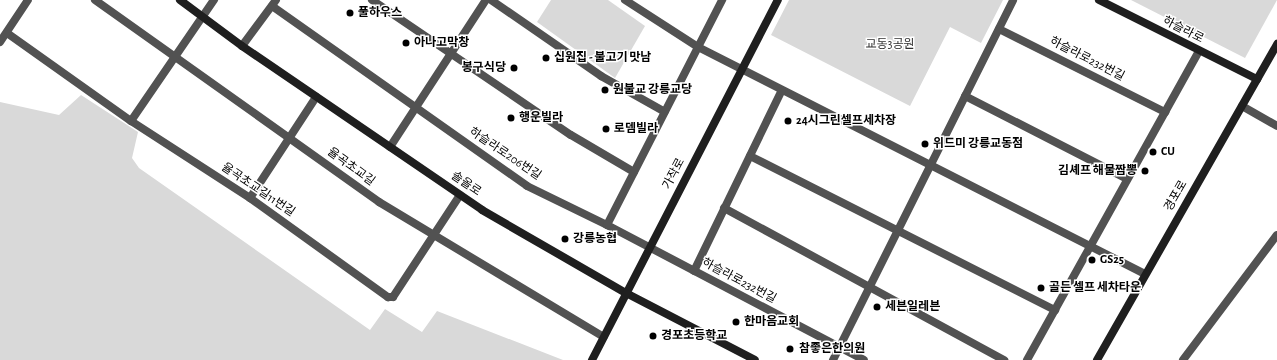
<!DOCTYPE html>
<html>
<head>
<meta charset="utf-8">
<style>
  body { margin:0 }
  #map { position:relative; width:1277px; height:360px; overflow:hidden; background:#fff; font-family:"Alegreya Sans","Noto Sans KR",sans-serif }
  div>[style] { position:absolute }
  [style*='--x'] { left:calc(var(--x)*1px); top:calc(var(--y)*1px); width:calc(var(--w)*1px); rotate:calc(var(--a)*1deg) }
  .green>* { inset:0; background:#d9d9d9 }
  .street>* { height:8px; margin:-4px; padding:0 4px; transform-origin:4px; border-radius:4px; background:#525252 }
  .secondary>* { height:8px; margin:-4px; padding:0 4px; transform-origin:4px; border-radius:4px; background:#1f1f1f }
  .dots>* { width:11px; height:11px; translate:-50% -50%; box-sizing:border-box; border:2px solid #fff; border-radius:50% }
  span { translate:-50% -50%; white-space:nowrap; text-align:center; line-height:1.15; -webkit-text-stroke:3px #fff; paint-order:stroke }
  .poi-label { font-size:12px; color:#000; font-weight:700 }
  .left { translate:0 -50%; text-align:left }
  .right { translate:-100% -50%; text-align:right }
  .street-label { font-size:12px; color:#000 }
  .park-label { font-size:12px; color:#303030 }
</style>
</head>
<body>
<div id="map">
  <div class="green">
    <i style="clip-path:polygon(551px 0,608px 0,645px 26px,615px 78px,537px 22px)"></i>
    <i style="clip-path:polygon(789px 0,1003px 0,981px 43px,950px 27px,910px 106px,771px 35px)"></i>
    <i style="clip-path:polygon(1131px 0,1277px 0,1245px 58px)"></i>
    <i style="clip-path:polygon(81px 95px,138px 132px,132px 158px,139px 168px,370px 330px,385px 309px,422px 332px,437px 311px,563px 360px,0 360px,0 102px,59px 115px)"></i>
  </div>
  <div class="street">
    <i style="--x:95;--y:0;--w:349;--a:35.4"></i>
    <i style="--x:379;--y:202;--w:262;--a:31"></i>
    <i style="--x:372;--y:0;--w:240;--a:34.2"></i>
    <i style="--x:571;--y:135;--w:73;--a:30.4"></i>
    <i style="--x:491;--y:0;--w:134;--a:34.6"></i>
    <i style="--x:601;--y:76;--w:73;--a:29.4"></i>
    <i style="--x:625;--y:0;--w:87;--a:32.8"></i>
    <i style="--x:698;--y:47;--w:501;--a:26.92"></i>
    <i style="--x:272;--y:6;--w:312;--a:35.2"></i>
    <i style="--x:527;--y:186;--w:89;--a:26"></i>
    <i style="--x:607;--y:225;--w:290;--a:27.7"></i>
    <i style="--x:999;--y:29;--w:186;--a:26.6"></i>
    <i style="--x:7;--y:33;--w:152;--a:35.4"></i>
    <i style="--x:131;--y:121;--w:142;--a:32.9"></i>
    <i style="--x:250;--y:198;--w:170;--a:35.7"></i>
    <i style="--x:388;--y:297;--w:5;--a:0"></i>
    <i style="--x:393;--y:297;--w:122;--a:-56.7"></i>
    <i style="--x:0;--y:42;--w:50;--a:-56.3"></i>
    <i style="--x:242;--y:46;--w:57;--a:-53.5"></i>
    <i style="--x:965;--y:96;--w:182;--a:27.1"></i>
    <i style="--x:1242;--y:106;--w:40;--a:29.7"></i>
    <i style="--x:131;--y:121;--w:147;--a:-55.6"></i>
    <i style="--x:390;--y:147;--w:176;--a:-56.9"></i>
    <i style="--x:750;--y:156;--w:342;--a:26.8"></i>
    <i style="--x:250;--y:198;--w:121;--a:-56.8"></i>
    <i style="--x:724;--y:208;--w:319;--a:28.5"></i>
    <i style="--x:607;--y:225;--w:253;--a:-62.9"></i>
    <i style="--x:694;--y:271;--w:201;--a:-64.1"></i>
    <i style="--x:833;--y:360;--w:402;--a:-63.4"></i>
    <i style="--x:1027;--y:360;--w:354;--a:-60.9"></i>
    <i style="--x:1183;--y:360;--w:156;--a:-53.1"></i>
  </div>
  <div class="secondary">
    <i style="--x:180;--y:0;--w:77;--a:36.6"></i>
    <i style="--x:242;--y:46;--w:291;--a:34.3"></i>
    <i style="--x:482;--y:210;--w:166;--a:30"></i>
    <i style="--x:626;--y:293;--w:145;--a:27.4"></i>
    <i style="--x:1099;--y:0;--w:177;--a:26.6"></i>
    <i style="--x:592;--y:360;--w:405;--a:-62.7"></i>
    <i style="--x:1097;--y:360;--w:364;--a:-60.3"></i>
  </div>
  <div class="dots">
    <i style="left:350px;top:13px;background:#000"></i>
    <i style="left:406px;top:43px;background:#000"></i>
    <i style="left:546px;top:58px;background:#000"></i>
    <i style="left:514px;top:68px;background:#000"></i>
    <i style="left:605px;top:90px;background:#000"></i>
    <i style="left:511px;top:118px;background:#000"></i>
    <i style="left:788px;top:121px;background:#000"></i>
    <i style="left:606px;top:129px;background:#000"></i>
    <i style="left:925px;top:144px;background:#000"></i>
    <i style="left:1153px;top:152px;background:#000"></i>
    <i style="left:1145px;top:171px;background:#000"></i>
    <i style="left:565px;top:239px;background:#000"></i>
    <i style="left:1092px;top:260px;background:#000"></i>
    <i style="left:1041px;top:288px;background:#000"></i>
    <i style="left:877px;top:307px;background:#000"></i>
    <i style="left:736px;top:322px;background:#000"></i>
    <i style="left:653px;top:336px;background:#000"></i>
    <i style="left:790px;top:349px;background:#000"></i>
  </div>
  <div class="poi-label">
    <span class="left" style="left:358px;top:13px">풀하우스</span>
    <span class="left" style="left:414px;top:43px">아나고막창</span>
    <span class="left" style="left:554px;top:58px">십원집 - 불고기 맛남</span>
    <span class="right" style="left:506px;top:68px">봉구식당</span>
    <span class="left" style="left:613px;top:90px">원불교 강릉교당</span>
    <span class="left" style="left:519px;top:118px">행운빌라</span>
    <span class="left" style="left:796px;top:121px">24시그린셀프세차장</span>
    <span class="left" style="left:614px;top:129px">로뎀빌라</span>
    <span class="left" style="left:933px;top:144px">위드미 강릉교동점</span>
    <span class="left" style="left:1161px;top:152px">CU</span>
    <span class="right" style="left:1137px;top:171px">김셰프 해물짬뽕</span>
    <span class="left" style="left:573px;top:239px">강릉농협</span>
    <span class="left" style="left:1100px;top:260px">GS25</span>
    <span class="left" style="left:1049px;top:288px">골든 셀프 세차타운</span>
    <span class="left" style="left:885px;top:307px">세븐일레븐</span>
    <span class="left" style="left:744px;top:322px">한마음교회</span>
    <span class="left" style="left:661px;top:336px">경포초등학교</span>
    <span class="left" style="left:799px;top:349px">참좋은한의원</span>
  </div>
  <div class="street-label">
    <span style="left:1183px;top:30px;rotate:27deg">하슬라로</span>
    <span style="left:1087px;top:59px;rotate:27deg">하슬라로232번길</span>
    <span style="left:505px;top:154px;rotate:34deg">하슬라로206번길</span>
    <span style="left:351px;top:167px;rotate:36deg">율곡초교길</span>
    <span style="left:674px;top:174px;rotate:-62deg">가작로</span>
    <span style="left:466px;top:184px;rotate:34deg">솔올로</span>
    <span style="left:258px;top:190px;rotate:34deg">율곡초교길11번길</span>
    <span style="left:1176px;top:196px;rotate:-60deg">경포로</span>
    <span style="left:739px;top:281px;rotate:28deg">하슬라로232번길</span>
  </div>
  <div class="park-label">
    <span style="left:890px;top:45px">교동3공원</span>
  </div>
</div>
</body>
</html>
